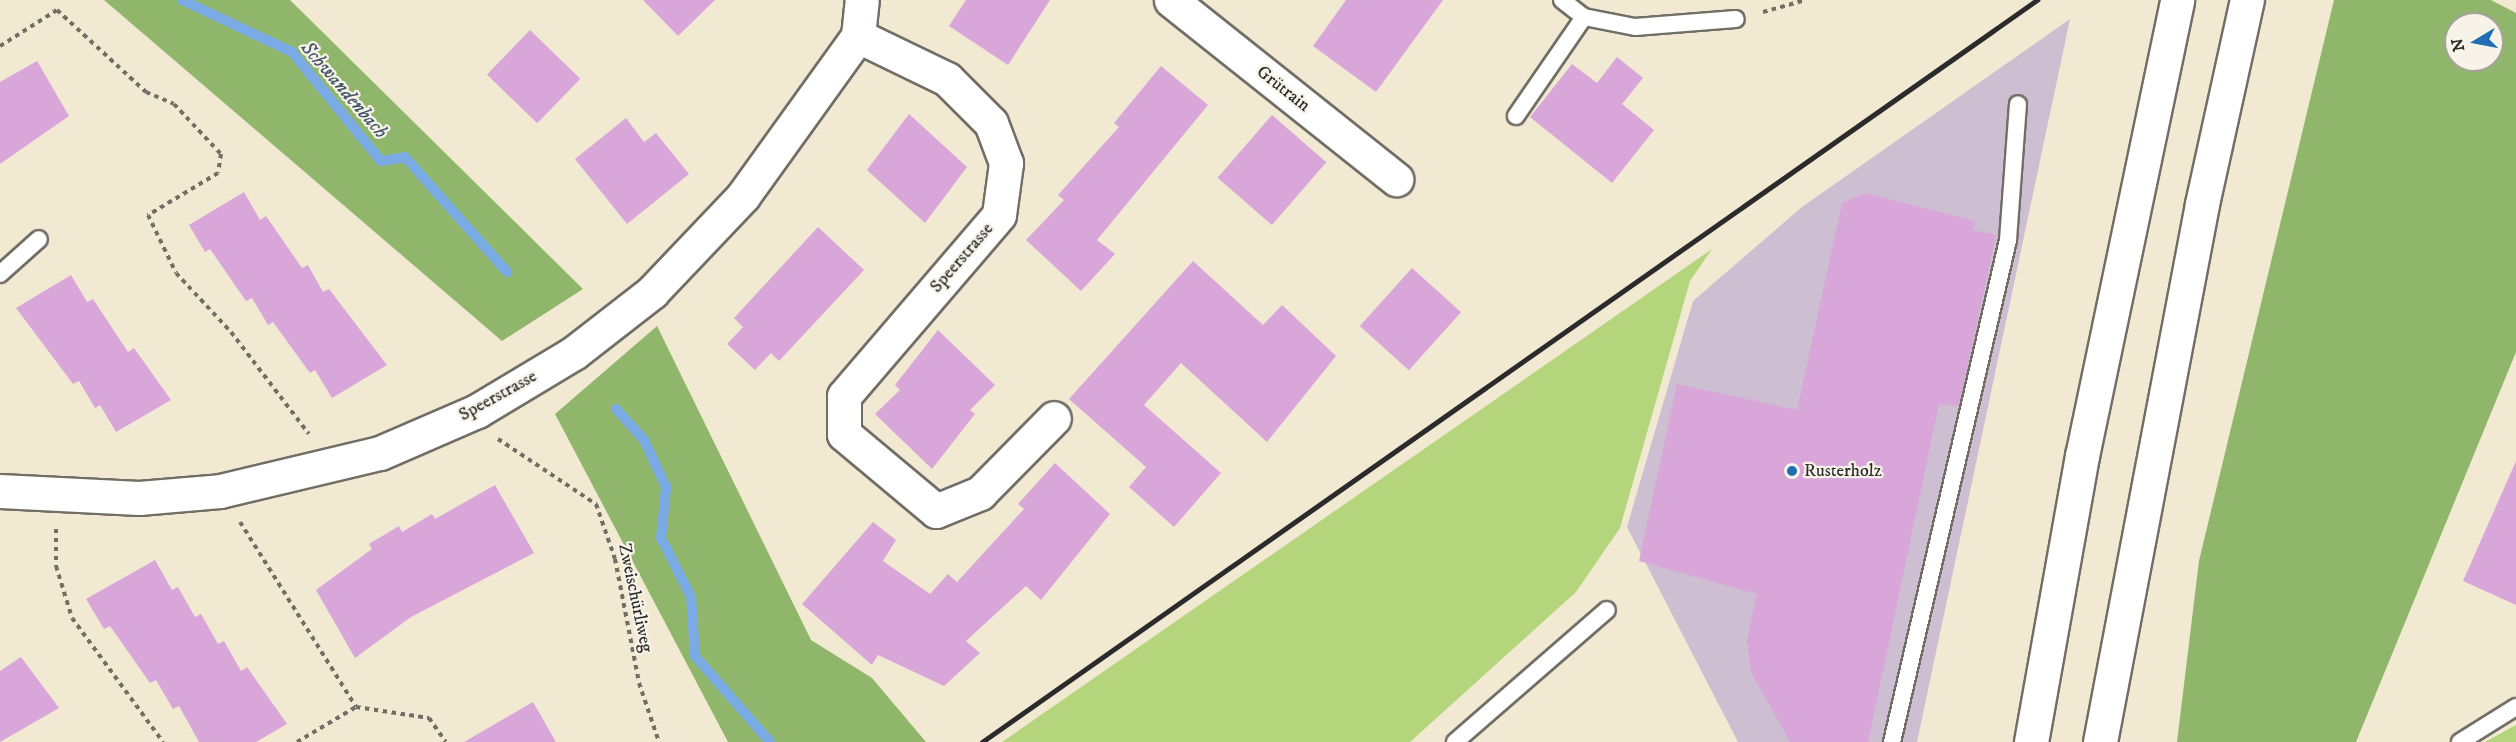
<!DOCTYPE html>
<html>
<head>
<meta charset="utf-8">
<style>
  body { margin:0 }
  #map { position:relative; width:2516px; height:742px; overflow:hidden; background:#f2e9d3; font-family:"IM FELL DW Pica",serif }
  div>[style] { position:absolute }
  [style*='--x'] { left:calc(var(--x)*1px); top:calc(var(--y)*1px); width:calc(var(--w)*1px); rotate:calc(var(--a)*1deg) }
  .industrial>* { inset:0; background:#cdbed2 }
  .green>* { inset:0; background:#b5d57d }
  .forest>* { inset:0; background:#90b66c }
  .stream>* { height:10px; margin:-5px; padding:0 5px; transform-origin:5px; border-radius:5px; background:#7aabe5 }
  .building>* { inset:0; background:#d9a6d9; transform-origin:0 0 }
  .path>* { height:4px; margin-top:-2px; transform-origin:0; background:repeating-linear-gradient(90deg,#716e66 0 4.5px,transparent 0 9px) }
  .roads { filter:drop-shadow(2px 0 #716e66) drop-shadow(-2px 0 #716e66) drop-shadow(0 2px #716e66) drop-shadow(0 -2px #716e66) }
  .lane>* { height:16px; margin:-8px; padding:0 8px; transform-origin:8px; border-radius:8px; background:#fff }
  .street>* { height:33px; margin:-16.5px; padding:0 16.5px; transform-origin:16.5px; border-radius:16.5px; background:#fff }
  .highway>* { height:33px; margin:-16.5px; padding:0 16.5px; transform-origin:16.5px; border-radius:16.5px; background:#fff }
  .rail>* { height:4.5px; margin:-2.25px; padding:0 2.25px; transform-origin:2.25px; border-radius:2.25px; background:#2b2b2b }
  .dots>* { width:16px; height:16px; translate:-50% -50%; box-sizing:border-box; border:3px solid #f7f3e8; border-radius:50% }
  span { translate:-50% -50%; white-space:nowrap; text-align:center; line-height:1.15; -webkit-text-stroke:4.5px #f7f3e8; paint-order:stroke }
  .street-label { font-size:18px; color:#2b2b2b }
  .poi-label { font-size:18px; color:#2b2b2b }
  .left { translate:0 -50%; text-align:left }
  .water-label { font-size:20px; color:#47586c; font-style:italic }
  .north { position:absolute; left:2444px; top:12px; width:60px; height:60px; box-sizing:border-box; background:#f7f3e8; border:2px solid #a5a39c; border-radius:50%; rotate:260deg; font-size:16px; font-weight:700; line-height:24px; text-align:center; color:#2b2b2b }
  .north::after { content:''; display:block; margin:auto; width:21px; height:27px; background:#1f6fb2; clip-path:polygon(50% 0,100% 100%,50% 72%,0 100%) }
</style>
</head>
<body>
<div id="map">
  <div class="industrial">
    <i style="clip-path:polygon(2070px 19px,1917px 742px,1738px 742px,1627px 527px,1693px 301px,1802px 207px)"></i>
  </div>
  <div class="green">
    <i style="clip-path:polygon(1712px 249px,1690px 281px,1620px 528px,1576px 592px,1410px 742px,1002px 742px)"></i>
    <i style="clip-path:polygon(2516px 725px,2516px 742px,2485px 742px)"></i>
  </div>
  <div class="forest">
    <i style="clip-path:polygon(104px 0,290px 0,583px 289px,502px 341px)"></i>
    <i style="clip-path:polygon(evenodd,2334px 0,2491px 0,2516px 13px,2516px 352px,2356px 742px,2177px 742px,2199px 561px,2334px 0,2456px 24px,2492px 24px,2492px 60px,2456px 60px,2456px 24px)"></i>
    <i style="clip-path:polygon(657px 326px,811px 640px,872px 678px,926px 742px,728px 742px,555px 414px)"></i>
  </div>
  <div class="stream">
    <i style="--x:182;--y:0;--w:122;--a:25.3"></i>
    <i style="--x:292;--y:52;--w:141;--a:50.8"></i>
    <i style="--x:381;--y:161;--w:24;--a:-9"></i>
    <i style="--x:405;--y:157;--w:154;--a:48.4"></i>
    <i style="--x:616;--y:409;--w:42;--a:47.9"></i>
    <i style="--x:644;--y:440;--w:52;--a:64.9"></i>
    <i style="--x:666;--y:487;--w:51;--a:95.6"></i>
    <i style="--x:661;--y:538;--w:66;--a:63"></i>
    <i style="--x:691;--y:597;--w:59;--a:86.1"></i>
    <i style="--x:695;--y:656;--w:114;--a:48.9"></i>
  </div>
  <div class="building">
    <i style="clip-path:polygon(643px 0,715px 0,678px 36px)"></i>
    <i style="clip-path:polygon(966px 0,1050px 0,1008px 65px,949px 26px)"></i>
    <i style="clip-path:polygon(1346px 0,1443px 0,1376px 92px,1313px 46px)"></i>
    <i style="left:530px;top:30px;width:70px;height:62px;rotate:44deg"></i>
    <i style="clip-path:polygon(1617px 57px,1643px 78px,1622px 104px,1654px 130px,1612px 183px,1530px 117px,1572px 64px,1597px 83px)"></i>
    <i style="clip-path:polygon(37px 61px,69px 116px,0 164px,0 82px)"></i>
    <i style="clip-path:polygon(1161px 66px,1208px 105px,1097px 240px,1115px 254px,1081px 291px,1026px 240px,1064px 200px,1058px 195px,1119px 127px,1114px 123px)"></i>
    <i style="clip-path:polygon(909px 114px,967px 167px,925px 223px,867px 170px)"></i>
    <i style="left:1272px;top:115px;width:72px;height:83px;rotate:41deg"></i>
    <i style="clip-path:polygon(626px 118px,644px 142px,656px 133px,689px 174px,627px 224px,575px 159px)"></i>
    <i style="clip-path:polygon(244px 192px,260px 220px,266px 216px,302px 268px,308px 265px,323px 292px,329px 289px,387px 365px,332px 398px,315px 370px,310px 373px,273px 322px,268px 325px,252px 298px,246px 301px,210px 249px,205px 252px,189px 225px)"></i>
    <i style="clip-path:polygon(1865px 193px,1975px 221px,1973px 230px,1996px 235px,1959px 406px,1939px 404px,1868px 742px,1790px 742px,1751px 672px,1747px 640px,1757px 594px,1639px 561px,1677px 384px,1797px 410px,1842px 203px)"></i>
    <i style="clip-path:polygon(818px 227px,864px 270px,779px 361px,771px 353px,755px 370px,727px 344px,743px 327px,734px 318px)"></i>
    <i style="clip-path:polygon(1193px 261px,1263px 325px,1282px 305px,1336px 356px,1267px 442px,1181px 363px,1144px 405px,1221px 473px,1174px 527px,1129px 487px,1146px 467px,1069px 399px)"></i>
    <i style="left:1412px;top:268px;width:66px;height:78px;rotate:42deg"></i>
    <i style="clip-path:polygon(71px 275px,87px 302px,93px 299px,128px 352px,134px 348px,171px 400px,116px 432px,100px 405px,95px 408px,79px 381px,73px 384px,16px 308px)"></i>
    <i style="clip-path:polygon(938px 330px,995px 385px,970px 410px,975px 414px,932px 469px,875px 414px,900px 390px,895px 385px)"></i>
    <i style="clip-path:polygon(2516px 461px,2516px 605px,2463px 581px)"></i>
    <i style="clip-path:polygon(1055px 463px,1110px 514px,1041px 600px,1026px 586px,966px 641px,980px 653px,944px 686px,878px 655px,872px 665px,802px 604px,873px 522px,896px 540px,883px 561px,930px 594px,948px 574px,957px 582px,1024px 509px,1018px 504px)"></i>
    <i style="clip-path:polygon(495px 485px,534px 553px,411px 617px,355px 658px,316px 590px,372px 549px,369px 544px,399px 526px,402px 532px,432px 514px,435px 519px)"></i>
    <i style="clip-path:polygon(155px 560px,172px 590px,178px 587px,195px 617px,201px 614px,218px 644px,224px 641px,241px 671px,247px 667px,287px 724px,256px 742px,199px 742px,179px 706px,173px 709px,156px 680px,150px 683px,110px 626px,104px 629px,86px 599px)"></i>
    <i style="clip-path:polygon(21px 657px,59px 708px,0 742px,0 671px)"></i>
    <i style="clip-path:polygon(533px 702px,556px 742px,464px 742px)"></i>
  </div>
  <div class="path">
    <i style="--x:1763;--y:12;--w:45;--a:-15.6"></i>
    <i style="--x:0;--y:46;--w:67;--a:-32.3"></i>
    <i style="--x:57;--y:10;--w:121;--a:42.7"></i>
    <i style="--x:146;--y:92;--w:30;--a:23"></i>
    <i style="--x:174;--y:104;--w:69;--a:46.8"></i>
    <i style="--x:221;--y:154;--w:19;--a:99"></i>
    <i style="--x:218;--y:173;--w:82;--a:149"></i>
    <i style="--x:148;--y:215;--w:64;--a:64.2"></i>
    <i style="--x:176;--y:273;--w:81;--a:47"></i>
    <i style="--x:231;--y:332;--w:128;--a:52.6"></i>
    <i style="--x:498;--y:439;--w:118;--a:33.6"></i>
    <i style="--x:596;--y:504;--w:58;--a:70.9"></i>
    <i style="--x:615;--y:559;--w:126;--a:79"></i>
    <i style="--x:639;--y:683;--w:62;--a:71.3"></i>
    <i style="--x:240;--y:522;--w:218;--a:57.9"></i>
    <i style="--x:56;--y:529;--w:37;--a:90"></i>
    <i style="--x:56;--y:566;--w:54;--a:72.9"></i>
    <i style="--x:72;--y:618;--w:154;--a:53.7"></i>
    <i style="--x:297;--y:742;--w:69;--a:-30.7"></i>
    <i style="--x:356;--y:707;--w:74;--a:8.6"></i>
    <i style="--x:429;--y:718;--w:29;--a:55"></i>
  </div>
  <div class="roads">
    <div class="lane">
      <i style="--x:1562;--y:0;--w:28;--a:38"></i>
      <i style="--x:1584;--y:17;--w:52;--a:11.1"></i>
      <i style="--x:1635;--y:27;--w:101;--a:-4.5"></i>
      <i style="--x:1516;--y:116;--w:120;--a:-55.5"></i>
      <i style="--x:0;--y:274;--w:52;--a:-41.9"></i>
      <i style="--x:1455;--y:742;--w:201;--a:-41"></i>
      <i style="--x:1892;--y:742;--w:515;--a:-76.99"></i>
      <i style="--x:2008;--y:240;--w:136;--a:-85.8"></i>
      <i style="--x:2460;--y:742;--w:66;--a:-32"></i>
    </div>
    <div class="street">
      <i style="--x:1171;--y:0;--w:288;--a:38.5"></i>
      <i style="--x:858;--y:36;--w:99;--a:25.8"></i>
      <i style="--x:947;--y:79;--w:62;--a:45"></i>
      <i style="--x:991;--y:123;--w:43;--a:69.4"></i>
      <i style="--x:1006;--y:163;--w:52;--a:97.7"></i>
      <i style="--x:999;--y:215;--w:238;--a:130.6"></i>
      <i style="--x:844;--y:396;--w:38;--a:90"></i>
      <i style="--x:844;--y:434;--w:120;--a:39.9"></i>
      <i style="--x:936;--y:511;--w:48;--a:-22.2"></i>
      <i style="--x:980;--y:493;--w:105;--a:-45.4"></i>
      <i style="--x:0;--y:491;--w:139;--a:2.9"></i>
      <i style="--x:139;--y:498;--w:81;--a:-4.9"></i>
      <i style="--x:220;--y:491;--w:164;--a:-13.4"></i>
      <i style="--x:380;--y:453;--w:106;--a:-23.4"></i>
      <i style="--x:477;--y:411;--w:114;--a:-31"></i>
      <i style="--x:575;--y:352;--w:98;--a:-37.9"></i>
      <i style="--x:652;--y:292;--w:132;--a:-46.5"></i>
      <i style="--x:743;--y:196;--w:197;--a:-54.3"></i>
      <i style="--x:858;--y:36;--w:36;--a:-84"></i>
    </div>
    <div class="highway">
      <i style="--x:2031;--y:742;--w:291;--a:-79.9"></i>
      <i style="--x:2082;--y:456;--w:466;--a:-78.2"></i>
      <i style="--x:2100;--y:742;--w:548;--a:-79.26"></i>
      <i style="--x:2202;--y:204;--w:209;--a:-77.6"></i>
    </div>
  </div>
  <div class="rail">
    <i style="--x:982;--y:742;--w:1290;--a:-35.12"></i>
  </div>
  <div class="dots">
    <i style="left:1792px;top:471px;background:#1f6fb2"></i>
  </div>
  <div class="street-label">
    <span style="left:1283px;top:89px;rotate:38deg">Grütrain</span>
    <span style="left:962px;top:258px;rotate:-49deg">Speerstrasse</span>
    <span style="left:498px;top:396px;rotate:-29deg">Speerstrasse</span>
    <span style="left:635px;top:598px;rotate:78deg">Zweischürliweg</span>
  </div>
  <div class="poi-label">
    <span class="left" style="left:1804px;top:471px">Rusterholz</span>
  </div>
  <div class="water-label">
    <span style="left:344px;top:90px;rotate:49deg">Schwandenbach</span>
  </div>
  <div class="north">N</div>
</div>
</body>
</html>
